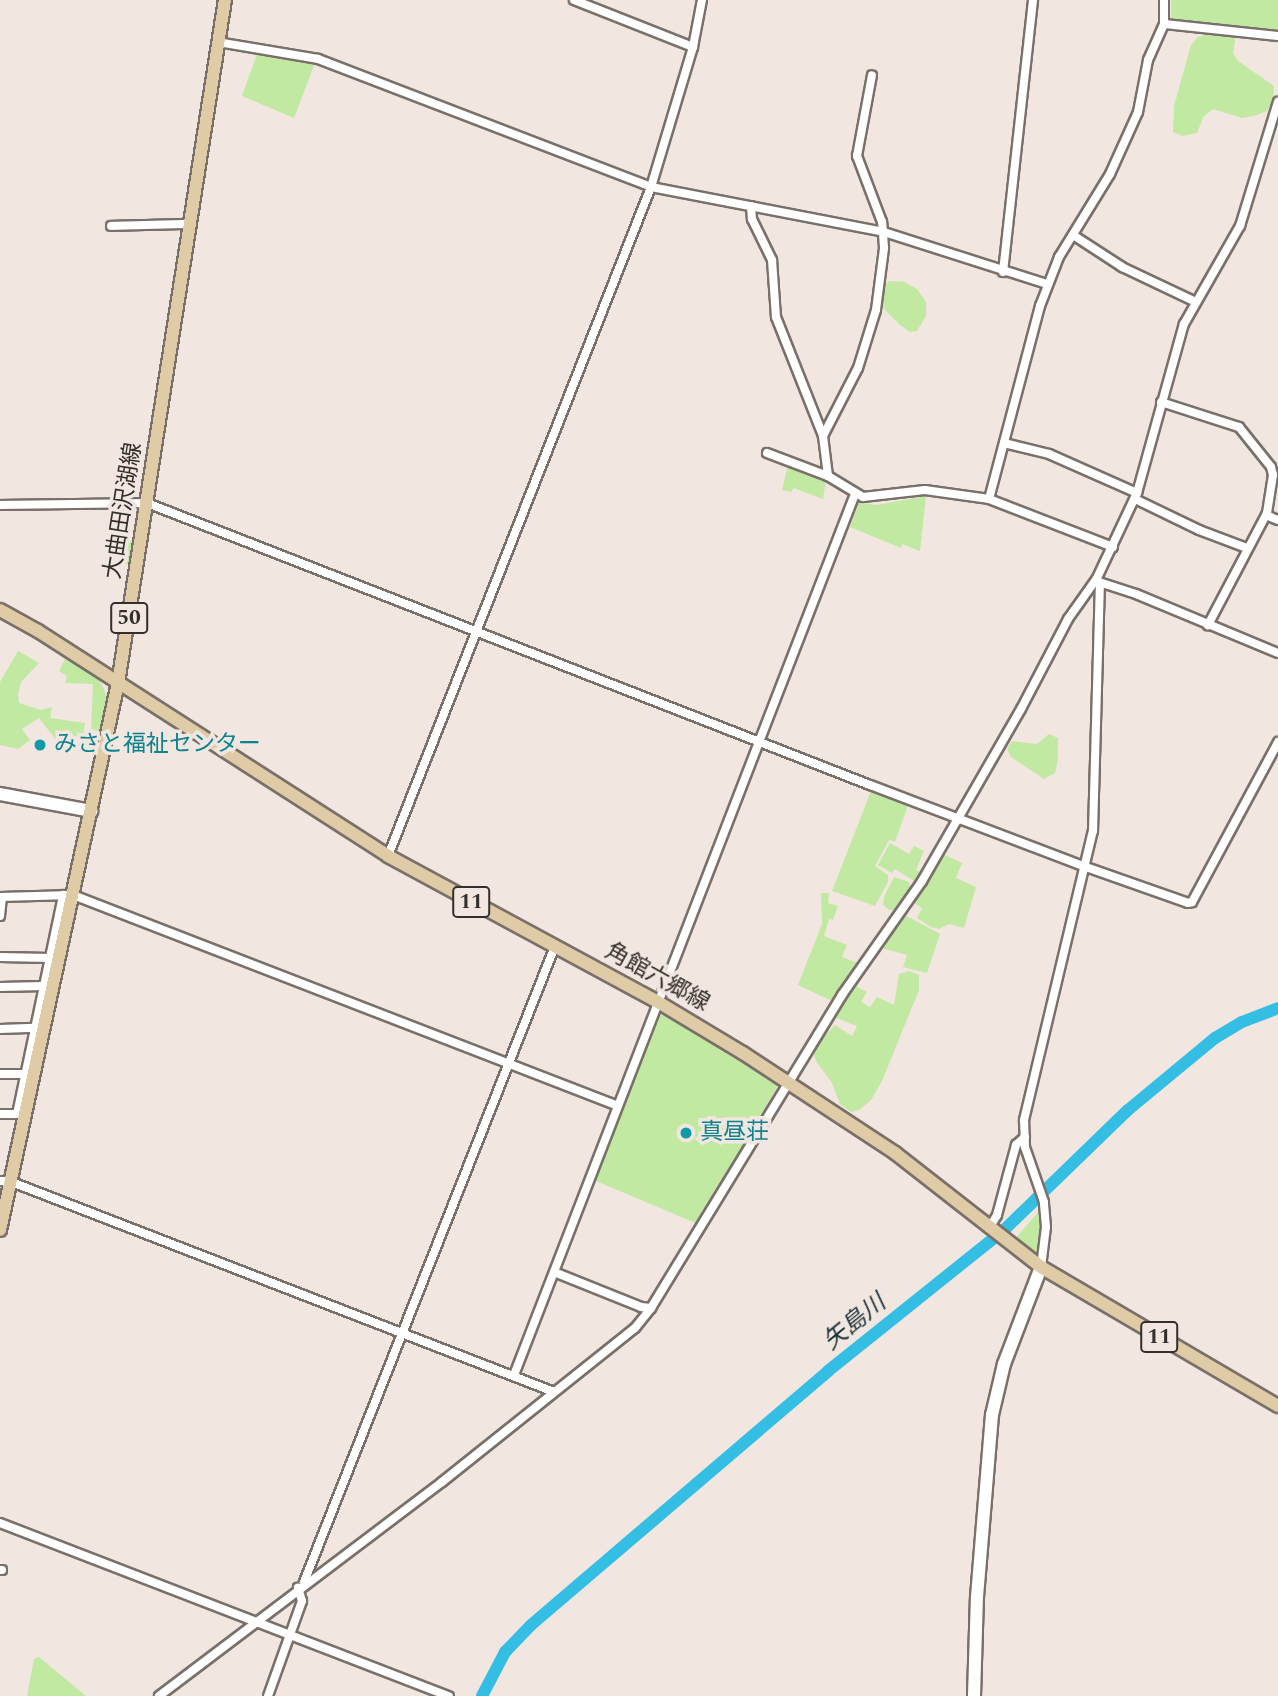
<!DOCTYPE html>
<html>
<head>
<meta charset="utf-8">
<style>
  body { margin:0 }
  #map { position:relative; width:1278px; height:1696px; overflow:hidden; background:#f1e6e0; font-family:Spectral,"Noto Sans JP",serif }
  div>[style] { position:absolute }
  [style*='--x'] { left:calc(var(--x)*1px); top:calc(var(--y)*1px); width:calc(var(--w)*1px); rotate:calc(var(--a)*1deg) }
  .green>* { inset:0; background:#c2e9a1 }
  .river>* { height:12px; margin:-6px; padding:0 6px; transform-origin:6px; border-radius:6px; background:#34bee4 }
  .roads { filter:drop-shadow(2px 0 #79706a) drop-shadow(-2px 0 #79706a) drop-shadow(0 2px #79706a) drop-shadow(0 -2px #79706a) }
  .street>* { height:8px; margin:-4px; padding:0 4px; transform-origin:4px; border-radius:4px; background:#fff }
  .secondary>* { height:12px; margin:-6px; padding:0 6px; transform-origin:6px; border-radius:6px; background:#fff }
  .primary>* { height:12px; margin:-6px; padding:0 6px; transform-origin:6px; border-radius:6px; background:#dfcca6 }
  .dots>* { width:19px; height:19px; translate:-50% -50%; box-sizing:border-box; border:4px solid #f1e6e0; border-radius:50% }
  span { translate:-50% -50%; white-space:nowrap; text-align:center; line-height:1.15; -webkit-text-stroke:7px #f1e6e0; paint-order:stroke }
  .shield-label span { padding:2px 5px; background:#f1e6e0; border:2px solid; border-radius:5px; -webkit-text-stroke-width:0 }
  .shield-label { font-size:21px; color:#332f2c; font-weight:700 }
  .street-label { font-size:23px; color:#332f2c }
  .culture-label { font-size:23px; color:#0d838f }
  .left { translate:0 -50%; text-align:left }
  .water-label { font-size:24px; color:#1d343b; font-style:italic }
</style>
</head>
<body>
<div id="map">
  <div class="green">
    <i style="clip-path:polygon(1171px 0,1278px 0,1278px 33px,1171px 22px)"></i>
    <i style="clip-path:polygon(1216px 32px,1232px 34px,1235px 41px,1233px 53px,1238px 61px,1274px 86px,1273px 101px,1267px 111px,1254px 116px,1242px 118px,1213px 109px,1204px 116px,1197px 133px,1183px 136px,1173px 132px,1174px 106px,1191px 45px,1198px 37px)"></i>
    <i style="clip-path:polygon(257px 54px,315px 63px,294px 118px,242px 96px)"></i>
    <i style="clip-path:polygon(889px 281px,905px 282px,917px 289px,926px 302px,926px 316px,917px 331px,910px 332px,900px 325px,885px 310px,882px 303px,883px 287px)"></i>
    <i style="clip-path:polygon(788px 465px,826px 479px,823px 499px,794px 488px,791px 492px,782px 490px)"></i>
    <i style="clip-path:polygon(926px 496px,920px 551px,902px 544px,901px 548px,850px 527px,859px 503px,877px 505px)"></i>
    <i style="clip-path:polygon(125px 539px,136px 542px,132px 564px,118px 564px,118px 544px,125px 544px)"></i>
    <i style="clip-path:polygon(18px 651px,39px 663px,21px 682px,18px 694px,19px 703px,41px 710px,52px 707px,50px 718px,85px 723px,83px 737px,60px 734px,56px 740px,39px 718px,22px 729px,30px 740px,18px 749px,0 745px,0 682px)"></i>
    <i style="clip-path:polygon(66px 657px,97px 675px,109px 700px,99px 750px,94px 748px,98px 731px,91px 729px,93px 684px,65px 683px,67px 676px,59px 671px)"></i>
    <i style="clip-path:polygon(1049px 734px,1058px 738px,1058px 760px,1055px 773px,1044px 779px,1011px 757px,1007px 749px,1012px 741px,1037px 744px)"></i>
    <i style="clip-path:polygon(871px 791px,908px 805px,895px 842px,889px 840px,875px 866px,888px 875px,888px 882px,875px 906px,832px 891px)"></i>
    <i style="clip-path:polygon(890px 843px,909px 854px,914px 846px,924px 851px,916px 870px,922px 873px,917px 883px,895px 869px,892px 873px,878px 865px)"></i>
    <i style="clip-path:polygon(943px 854px,962px 863px,956px 878px,976px 887px,964px 928px,949px 924px,939px 929px,931px 927px,917px 918px,922px 908px,911px 901px)"></i>
    <i style="clip-path:polygon(894px 877px,909px 882px,911px 888px,899px 910px,889px 910px,883px 905px,884px 897px)"></i>
    <i style="clip-path:polygon(821px 893px,829px 893px,828px 903px,838px 906px,833px 920px,829px 919px,824px 936px,847px 945px,842px 957px,858px 963px,832px 1001px,798px 985px,822px 924px)"></i>
    <i style="clip-path:polygon(903px 914px,940px 934px,927px 973px,903px 967px,907px 955px,882px 948px)"></i>
    <i style="clip-path:polygon(909px 971px,919px 975px,919px 990px,882px 1081px,871px 1100px,859px 1110px,851px 1112px,840px 1104px,831px 1081px,817px 1063px,814px 1055px,820px 1041px,835px 1025px,852px 1036px,857px 1026px,834px 1017px,854px 985px,867px 992px,861px 1002px,870px 1007px,877px 997px,894px 1005px,899px 974px)"></i>
    <i style="clip-path:polygon(669px 1014px,781px 1080px,698px 1224px,596px 1181px,659px 1016px)"></i>
    <i style="clip-path:polygon(1041px 1209px,1041px 1252px,1036px 1255px,1015px 1239px)"></i>
    <i style="clip-path:polygon(39px 1657px,86px 1696px,27px 1696px,34px 1659px)"></i>
  </div>
  <div class="river">
    <i style="--x:482;--y:1696;--w:50;--a:-62.4"></i>
    <i style="--x:505;--y:1652;--w:37;--a:-46"></i>
    <i style="--x:531;--y:1625;--w:391;--a:-40.5"></i>
    <i style="--x:828;--y:1371;--w:224;--a:-38.7"></i>
    <i style="--x:1003;--y:1231;--w:174;--a:-44.1"></i>
    <i style="--x:1128;--y:1110;--w:113;--a:-39.6"></i>
    <i style="--x:1215;--y:1038;--w:31;--a:-31"></i>
    <i style="--x:1242;--y:1022;--w:39;--a:-21"></i>
  </div>
  <div class="roads">
    <div class="street">
      <i style="--x:574;--y:0;--w:128;--a:21.6"></i>
      <i style="--x:1164;--y:24;--w:115;--a:6"></i>
      <i style="--x:218;--y:42;--w:101;--a:9.6"></i>
      <i style="--x:318;--y:59;--w:357;--a:21"></i>
      <i style="--x:651;--y:187;--w:237;--a:10.9"></i>
      <i style="--x:884;--y:232;--w:171;--a:17.7"></i>
      <i style="--x:751;--y:206;--w:13;--a:86"></i>
      <i style="--x:752;--y:219;--w:46;--a:64"></i>
      <i style="--x:772;--y:260;--w:57;--a:86"></i>
      <i style="--x:776;--y:317;--w:128;--a:68.4"></i>
      <i style="--x:111;--y:226;--w:78;--a:-1.5"></i>
      <i style="--x:1073;--y:235;--w:59;--a:33.1"></i>
      <i style="--x:1122;--y:267;--w:82;--a:25.3"></i>
      <i style="--x:1003;--y:272;--w:274;--a:-83.7"></i>
      <i style="--x:1161;--y:402;--w:82;--a:17.8"></i>
      <i style="--x:1239;--y:427;--w:51;--a:51.3"></i>
      <i style="--x:1271;--y:467;--w:8;--a:76"></i>
      <i style="--x:1273;--y:475;--w:38;--a:99"></i>
      <i style="--x:1267;--y:513;--w:127;--a:117.8"></i>
      <i style="--x:1004;--y:443;--w:46;--a:13.7"></i>
      <i style="--x:1049;--y:454;--w:96;--a:23.9"></i>
      <i style="--x:767;--y:453;--w:65;--a:20.7"></i>
      <i style="--x:828;--y:476;--w:41;--a:31"></i>
      <i style="--x:863;--y:497;--w:62;--a:-6.4"></i>
      <i style="--x:925;--y:490;--w:65;--a:8"></i>
      <i style="--x:989;--y:499;--w:133;--a:21.2"></i>
      <i style="--x:828;--y:476;--w:40;--a:-97.1"></i>
      <i style="--x:823;--y:436;--w:76;--a:-62.8"></i>
      <i style="--x:858;--y:368;--w:61;--a:-72.8"></i>
      <i style="--x:876;--y:310;--w:63;--a:-82.6"></i>
      <i style="--x:884;--y:248;--w:26;--a:-94"></i>
      <i style="--x:882;--y:222;--w:71;--a:-110.7"></i>
      <i style="--x:857;--y:156;--w:82;--a:-79.5"></i>
      <i style="--x:989;--y:499;--w:200;--a:-75.2"></i>
      <i style="--x:1040;--y:306;--w:53;--a:-68.8"></i>
      <i style="--x:1059;--y:257;--w:97;--a:-58.4"></i>
      <i style="--x:1110;--y:174;--w:68;--a:-65.7"></i>
      <i style="--x:1138;--y:112;--w:53;--a:-79.1"></i>
      <i style="--x:1148;--y:60;--w:39;--a:-66"></i>
      <i style="--x:1164;--y:24;--w:24;--a:-90"></i>
      <i style="--x:1135;--y:499;--w:71;--a:25.8"></i>
      <i style="--x:1199;--y:530;--w:51;--a:20.6"></i>
      <i style="--x:0;--y:505;--w:147;--a:-0.8"></i>
      <i style="--x:147;--y:503;--w:776;--a:21.31"></i>
      <i style="--x:870;--y:785;--w:231;--a:20.8"></i>
      <i style="--x:1086;--y:867;--w:108;--a:19.4"></i>
      <i style="--x:1188;--y:903;--w:4;--a:-14"></i>
      <i style="--x:1192;--y:902;--w:182;--a:-61.7"></i>
      <i style="--x:1266;--y:515;--w:13;--a:23"></i>
      <i style="--x:1099;--y:582;--w:39;--a:18"></i>
      <i style="--x:1136;--y:594;--w:154;--a:22.6"></i>
      <i style="--x:388;--y:856;--w:719;--a:-68.54"></i>
      <i style="--x:651;--y:187;--w:146;--a:-73.3"></i>
      <i style="--x:693;--y:47;--w:48;--a:-79.2"></i>
      <i style="--x:0;--y:897;--w:73;--a:-1.6"></i>
      <i style="--x:73;--y:895;--w:584;--a:21.16"></i>
      <i style="--x:0;--y:916;--w:19;--a:-84"></i>
      <i style="--x:0;--y:957;--w:50;--a:1.1"></i>
      <i style="--x:0;--y:987;--w:44;--a:-1.3"></i>
      <i style="--x:0;--y:1029;--w:35;--a:-2"></i>
      <i style="--x:0;--y:1074;--w:25;--a:0"></i>
      <i style="--x:0;--y:1114;--w:21;--a:0"></i>
      <i style="--x:17;--y:1114;--w:224;--a:-78.1"></i>
      <i style="--x:0;--y:1181;--w:9;--a:0"></i>
      <i style="--x:9;--y:1181;--w:584;--a:21.16"></i>
      <i style="--x:989;--y:1228;--w:15;--a:-58"></i>
      <i style="--x:997;--y:1215;--w:73;--a:-74.8"></i>
      <i style="--x:1016;--y:1145;--w:12;--a:-42"></i>
      <i style="--x:1041;--y:1267;--w:40;--a:-82.9"></i>
      <i style="--x:1046;--y:1227;--w:25;--a:-95"></i>
      <i style="--x:1044;--y:1202;--w:58;--a:-109.1"></i>
      <i style="--x:1025;--y:1147;--w:27;--a:-92"></i>
      <i style="--x:1024;--y:1120;--w:297;--a:-76.6"></i>
      <i style="--x:1093;--y:831;--w:247;--a:-88.4"></i>
      <i style="--x:554;--y:1272;--w:94;--a:21.9"></i>
      <i style="--x:641;--y:1307;--w:10;--a:6"></i>
      <i style="--x:514;--y:1375;--w:945;--a:-68.84"></i>
      <i style="--x:0;--y:1523;--w:481;--a:21.1"></i>
      <i style="--x:0;--y:1570;--w:2;--a:0"></i>
      <i style="--x:304;--y:1582;--w:684;--a:-68.46"></i>
      <i style="--x:159;--y:1696;--w:355;--a:-37.1"></i>
      <i style="--x:442;--y:1482;--w:247;--a:-38.6"></i>
      <i style="--x:635;--y:1328;--w:26;--a:-51"></i>
      <i style="--x:651;--y:1308;--w:367;--a:-58.6"></i>
      <i style="--x:842;--y:995;--w:139;--a:-54.9"></i>
      <i style="--x:922;--y:881;--w:198;--a:-60.1"></i>
      <i style="--x:1021;--y:709;--w:102;--a:-62.4"></i>
      <i style="--x:1068;--y:619;--w:50;--a:-54.7"></i>
      <i style="--x:1097;--y:578;--w:94;--a:-64.8"></i>
      <i style="--x:1137;--y:493;--w:175;--a:-74.5"></i>
      <i style="--x:1184;--y:324;--w:113;--a:-60.3"></i>
      <i style="--x:1240;--y:226;--w:130;--a:-73"></i>
      <i style="--x:268;--y:1696;--w:101;--a:-70.3"></i>
      <i style="--x:302;--y:1601;--w:14;--a:-107"></i>
    </div>
    <div class="secondary">
      <i style="--x:0;--y:794;--w:93;--a:10.6"></i>
      <i style="--x:974;--y:1696;--w:99;--a:-88.3"></i>
      <i style="--x:977;--y:1597;--w:183;--a:-85.3"></i>
      <i style="--x:992;--y:1415;--w:52;--a:-76.8"></i>
      <i style="--x:1004;--y:1364;--w:104;--a:-69.1"></i>
    </div>
    <div class="primary">
      <i style="--x:0;--y:610;--w:43;--a:28.9"></i>
      <i style="--x:38;--y:631;--w:416;--a:32.7"></i>
      <i style="--x:388;--y:856;--w:307;--a:28.4"></i>
      <i style="--x:658;--y:1002;--w:99;--a:31"></i>
      <i style="--x:743;--y:1053;--w:182;--a:33.3"></i>
      <i style="--x:895;--y:1153;--w:185;--a:38"></i>
      <i style="--x:1041;--y:1267;--w:275;--a:30.4"></i>
      <i style="--x:0;--y:1230;--w:560;--a:-77.83"></i>
      <i style="--x:118;--y:683;--w:691;--a:-81.1"></i>
    </div>
  </div>
  <div class="dots">
    <i style="left:40px;top:745px;background:#0f9aa8"></i>
    <i style="left:686px;top:1133px;background:#0f9aa8"></i>
  </div>
  <div class="shield-label">
    <span style="left:129px;top:618px">50</span>
    <span style="left:471px;top:902px">11</span>
    <span style="left:1159px;top:1337px">11</span>
  </div>
  <div class="street-label">
    <span style="left:124px;top:511px;rotate:-81deg">大曲田沢湖線</span>
    <span style="left:657px;top:978px;rotate:29deg">角館六郷線</span>
  </div>
  <div class="culture-label">
    <span class="left" style="left:54px;top:745px">みさと福祉センター</span>
    <span class="left" style="left:700px;top:1133px">真昼荘</span>
  </div>
  <div class="water-label">
    <span style="left:855px;top:1323px;rotate:-39deg">矢島川</span>
  </div>
</div>
</body>
</html>
